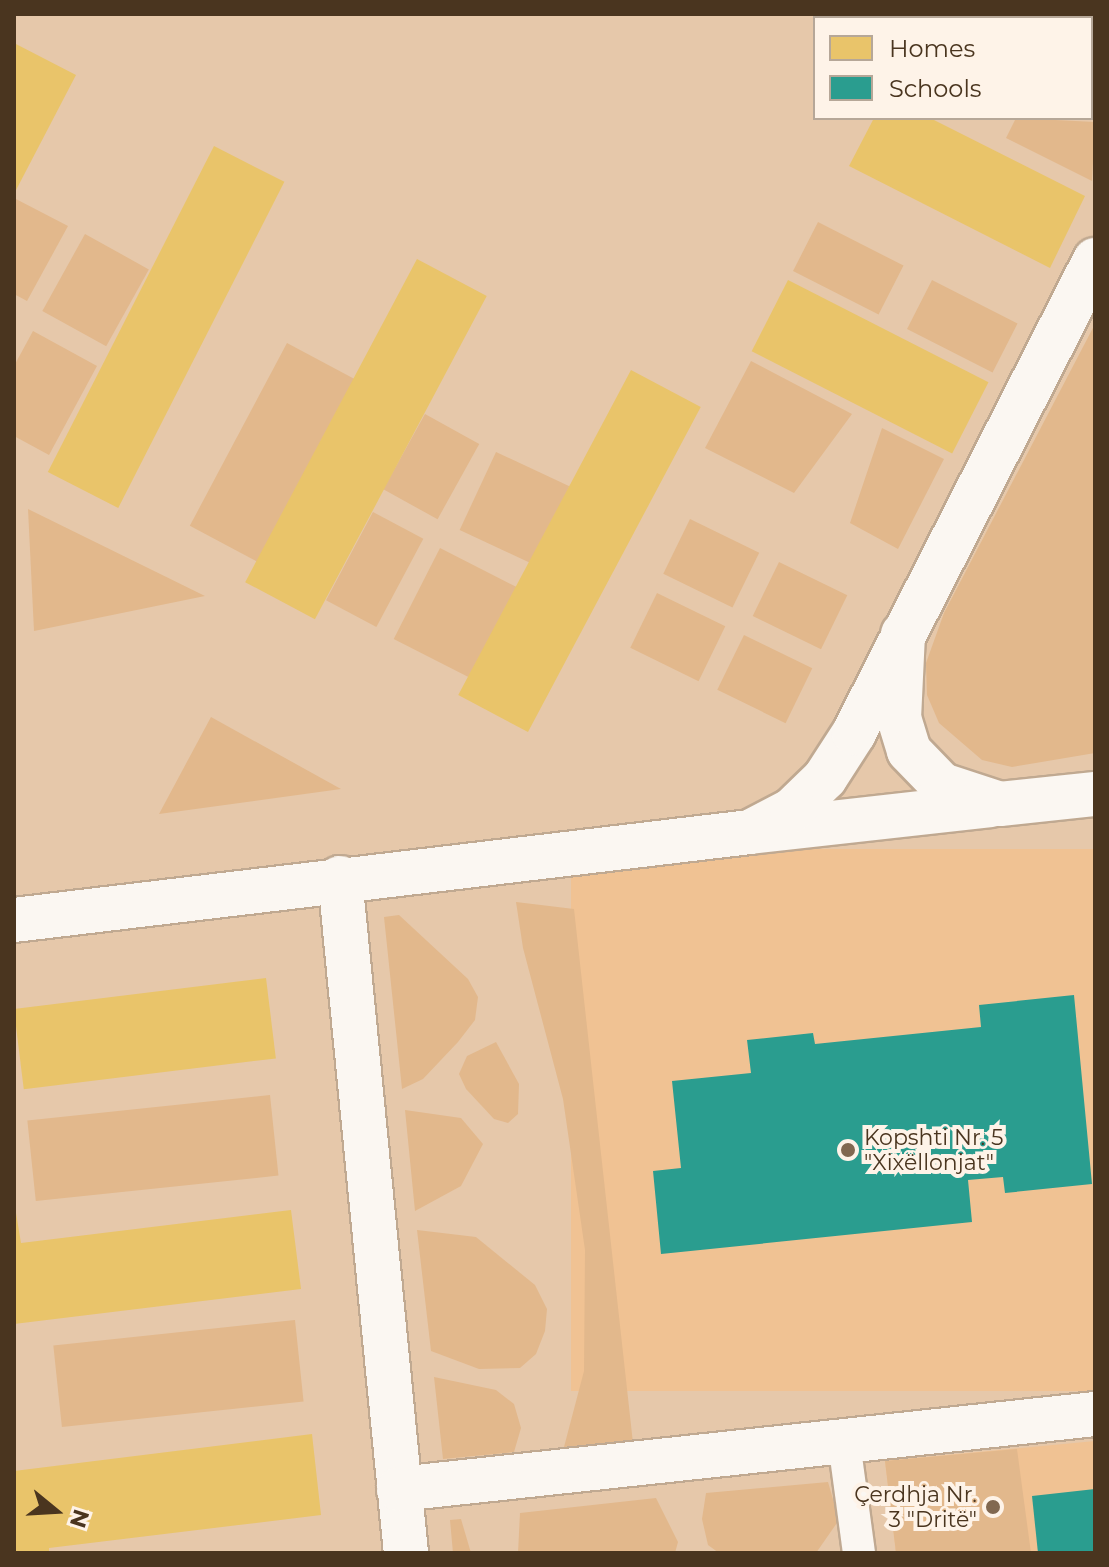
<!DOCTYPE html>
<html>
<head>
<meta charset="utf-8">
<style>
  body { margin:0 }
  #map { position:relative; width:1109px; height:1567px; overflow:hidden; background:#e6c8aa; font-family:Montserrat,sans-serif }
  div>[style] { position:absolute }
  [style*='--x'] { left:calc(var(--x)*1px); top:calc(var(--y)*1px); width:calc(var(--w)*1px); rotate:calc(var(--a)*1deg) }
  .built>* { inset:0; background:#f0c293; transform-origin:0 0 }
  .green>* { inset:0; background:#e2b88c; transform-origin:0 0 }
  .homes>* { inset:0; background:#e9c46a; transform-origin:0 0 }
  .schools>* { inset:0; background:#2a9d8f }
  .roads { filter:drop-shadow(2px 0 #c0a991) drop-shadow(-2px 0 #c0a991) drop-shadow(0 2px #c0a991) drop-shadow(0 -2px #c0a991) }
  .service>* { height:32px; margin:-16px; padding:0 16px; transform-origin:16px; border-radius:16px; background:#fbf7f2 }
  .minor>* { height:44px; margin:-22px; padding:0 22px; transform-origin:22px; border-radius:22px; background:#fbf7f2 }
  .tertiary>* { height:44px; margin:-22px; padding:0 22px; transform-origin:22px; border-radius:22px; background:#fbf7f2 }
  .dots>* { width:22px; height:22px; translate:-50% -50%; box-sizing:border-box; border:4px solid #fef3e8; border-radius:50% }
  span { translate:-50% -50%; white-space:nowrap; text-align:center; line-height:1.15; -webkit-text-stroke:8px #fef3e8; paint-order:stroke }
  .poi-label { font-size:22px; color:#4a351f }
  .left { translate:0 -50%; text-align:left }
  .right { translate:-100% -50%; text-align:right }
  .frame { position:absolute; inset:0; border:16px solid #4a351f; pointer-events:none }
  .legend { position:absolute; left:813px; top:16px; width:280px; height:104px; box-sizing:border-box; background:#fef3e8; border:2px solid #b6a798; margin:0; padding:10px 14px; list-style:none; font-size:24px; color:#4a351f }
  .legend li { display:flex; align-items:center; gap:16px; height:40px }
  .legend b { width:40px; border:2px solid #b6a798 }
  .north { position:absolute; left:16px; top:1471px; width:80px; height:80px; -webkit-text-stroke:6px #fef3e8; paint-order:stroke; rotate:108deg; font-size:22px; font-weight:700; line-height:32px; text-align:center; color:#4a351f }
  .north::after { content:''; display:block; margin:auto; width:28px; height:36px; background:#4a351f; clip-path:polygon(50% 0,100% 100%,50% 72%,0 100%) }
</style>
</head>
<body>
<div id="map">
  <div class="built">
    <i style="left:1095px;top:849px;width:542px;height:524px;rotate:90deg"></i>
    <i style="clip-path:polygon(1095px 1441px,1095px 1553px,896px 1553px,885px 1461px)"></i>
  </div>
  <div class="green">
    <i style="clip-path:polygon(1016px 118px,1095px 122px,1092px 181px,1006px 138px)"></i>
    <i style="clip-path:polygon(14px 198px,68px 226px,27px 301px,14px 294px)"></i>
    <i style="left:818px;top:222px;width:96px;height:55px;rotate:27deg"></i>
    <i style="left:85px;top:234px;width:73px;height:88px;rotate:29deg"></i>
    <i style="left:932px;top:280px;width:96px;height:55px;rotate:27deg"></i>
    <i style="clip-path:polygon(1095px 324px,1095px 753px,1012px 767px,982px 760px,939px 723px,927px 695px,926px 663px,944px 613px)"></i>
    <i style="clip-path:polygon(33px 331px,97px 366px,49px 455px,14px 436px,14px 366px)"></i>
    <i style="left:287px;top:343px;width:77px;height:207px;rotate:28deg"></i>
    <i style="clip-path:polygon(751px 361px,852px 414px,794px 493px,705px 448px)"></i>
    <i style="left:425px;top:414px;width:62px;height:86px;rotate:29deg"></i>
    <i style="clip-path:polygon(882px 428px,944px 459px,898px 549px,850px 523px)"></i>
    <i style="left:496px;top:452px;width:81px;height:86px;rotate:25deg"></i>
    <i style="clip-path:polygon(28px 509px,205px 596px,34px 631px)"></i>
    <i style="left:373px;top:512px;width:57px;height:100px;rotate:28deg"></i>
    <i style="left:690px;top:519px;width:77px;height:61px;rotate:26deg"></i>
    <i style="left:440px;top:548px;width:86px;height:102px;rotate:27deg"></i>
    <i style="left:779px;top:562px;width:76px;height:60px;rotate:26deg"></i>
    <i style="left:657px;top:593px;width:76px;height:61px;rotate:26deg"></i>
    <i style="left:744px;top:635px;width:76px;height:61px;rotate:26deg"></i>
    <i style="clip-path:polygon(211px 717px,341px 789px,159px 814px)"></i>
    <i style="clip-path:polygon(516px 902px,574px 909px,633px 1443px,564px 1447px,584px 1371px,585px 1250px,563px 1099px,523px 948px)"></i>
    <i style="clip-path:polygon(399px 915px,468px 979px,478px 997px,475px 1020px,458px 1042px,423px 1079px,402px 1089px,384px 917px)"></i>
    <i style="clip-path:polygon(496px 1042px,519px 1084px,518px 1114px,508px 1123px,494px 1119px,466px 1089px,459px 1074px,467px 1056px)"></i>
    <i style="left:270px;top:1095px;width:81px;height:244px;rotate:84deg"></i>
    <i style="clip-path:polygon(405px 1110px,461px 1118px,483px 1144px,461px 1186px,415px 1211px)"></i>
    <i style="clip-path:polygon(417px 1230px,476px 1237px,535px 1285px,547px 1309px,545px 1331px,536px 1354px,520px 1368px,479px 1369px,431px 1351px)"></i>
    <i style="left:295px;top:1320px;width:82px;height:243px;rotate:84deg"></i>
    <i style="clip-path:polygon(434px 1377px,496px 1390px,514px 1404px,521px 1428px,514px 1452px,443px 1459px)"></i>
    <i style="clip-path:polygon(1017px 1449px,1031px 1553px,896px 1553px,885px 1461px)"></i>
    <i style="clip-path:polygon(828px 1482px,839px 1520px,816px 1553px,719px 1553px,708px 1545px,702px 1519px,706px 1493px)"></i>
    <i style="clip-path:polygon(656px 1498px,678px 1542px,675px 1553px,518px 1553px,520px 1513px)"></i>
    <i style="clip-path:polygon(461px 1519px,471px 1553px,453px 1553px,450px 1520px)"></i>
  </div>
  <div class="homes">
    <i style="clip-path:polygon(1007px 14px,1095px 14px,1095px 59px,1091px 18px)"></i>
    <i style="clip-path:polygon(14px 43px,76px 75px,14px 194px)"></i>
    <i style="clip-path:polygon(874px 118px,930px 118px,1085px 196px,1050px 268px,849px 166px)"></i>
    <i style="left:214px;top:146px;width:79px;height:366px;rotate:27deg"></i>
    <i style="left:417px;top:259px;width:79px;height:366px;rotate:28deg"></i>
    <i style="left:788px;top:280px;width:225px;height:80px;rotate:27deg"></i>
    <i style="left:631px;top:370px;width:79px;height:368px;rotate:28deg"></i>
    <i style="left:266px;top:978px;width:81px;height:254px;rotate:83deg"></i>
    <i style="clip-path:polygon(14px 1201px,21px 1243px,291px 1210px,301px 1289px,14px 1324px)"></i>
    <i style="clip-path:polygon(312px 1434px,321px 1515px,49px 1548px,49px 1553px,14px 1553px,14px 1471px)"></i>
  </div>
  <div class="schools">
    <i style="clip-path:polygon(1074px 995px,1092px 1184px,1005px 1193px,1003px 1177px,968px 1180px,972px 1222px,661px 1254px,653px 1171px,681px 1168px,672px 1081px,751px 1073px,747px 1040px,813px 1033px,815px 1044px,981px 1027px,979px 1005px)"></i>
    <i style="clip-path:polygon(1095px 1489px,1095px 1553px,1038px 1553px,1032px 1496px)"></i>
  </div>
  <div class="roads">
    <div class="service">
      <i style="--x:844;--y:1442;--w:112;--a:82.3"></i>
    </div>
    <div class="minor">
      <i style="--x:903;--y:634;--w:84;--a:92.7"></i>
      <i style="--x:899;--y:718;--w:34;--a:73"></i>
      <i style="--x:909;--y:751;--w:47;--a:45.9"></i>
      <i style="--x:942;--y:785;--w:61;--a:18.1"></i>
      <i style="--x:1000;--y:804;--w:96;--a:-6"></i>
      <i style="--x:750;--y:832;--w:242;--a:-6.4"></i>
      <i style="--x:340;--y:878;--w:678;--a:84.42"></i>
      <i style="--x:399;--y:1489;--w:700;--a:-6.15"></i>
    </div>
    <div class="tertiary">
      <i style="--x:14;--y:920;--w:741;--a:-6.82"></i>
      <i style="--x:750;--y:832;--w:47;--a:-27.6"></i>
      <i style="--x:792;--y:810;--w:46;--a:-44.1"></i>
      <i style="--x:825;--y:778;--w:54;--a:-57.2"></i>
      <i style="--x:854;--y:733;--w:531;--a:-63"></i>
    </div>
  </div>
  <div class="dots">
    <i style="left:848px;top:1150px;background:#816850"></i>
    <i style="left:993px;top:1507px;background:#816850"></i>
  </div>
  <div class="poi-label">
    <span class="left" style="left:864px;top:1150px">Kopshti Nr. 5<br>"Xixëllonjat"</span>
    <span class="right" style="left:977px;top:1507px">Çerdhja Nr.<br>3 "Dritë"</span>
  </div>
  <div class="frame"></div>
  <ul class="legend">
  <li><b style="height:22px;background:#e9c46a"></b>Homes</li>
  <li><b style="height:22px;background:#2a9d8f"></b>Schools</li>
  </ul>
  <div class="north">N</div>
</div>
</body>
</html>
